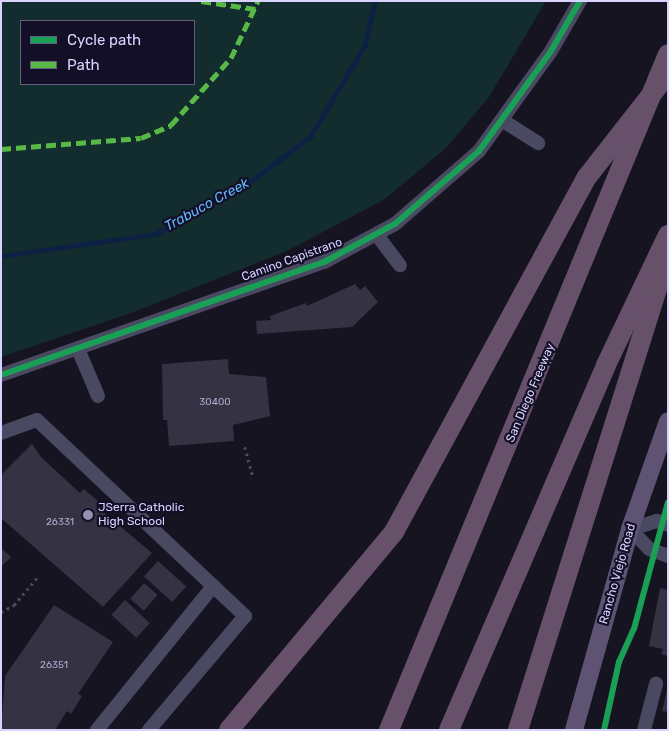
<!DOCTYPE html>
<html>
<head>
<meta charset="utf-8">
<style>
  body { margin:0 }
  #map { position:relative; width:669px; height:731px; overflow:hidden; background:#161421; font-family:Rubik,sans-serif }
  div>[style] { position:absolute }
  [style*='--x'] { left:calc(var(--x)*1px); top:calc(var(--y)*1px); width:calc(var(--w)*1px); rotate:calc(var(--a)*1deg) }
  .green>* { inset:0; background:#132c2d }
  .stream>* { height:4.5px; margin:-2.25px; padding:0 2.25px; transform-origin:2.25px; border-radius:2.25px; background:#0d2144 }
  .building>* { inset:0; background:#343243; transform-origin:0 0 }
  .path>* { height:2.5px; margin-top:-1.25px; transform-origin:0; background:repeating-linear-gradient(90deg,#44505f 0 2.5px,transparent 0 6.5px) }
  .minor>* { height:14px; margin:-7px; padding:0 7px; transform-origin:7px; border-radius:7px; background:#4a4962 }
  .major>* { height:18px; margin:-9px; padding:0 9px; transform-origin:9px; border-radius:9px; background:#5e5373 }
  .highway>* { height:20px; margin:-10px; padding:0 10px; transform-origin:10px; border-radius:10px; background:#67516a }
  .quiet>* { height:5px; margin-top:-2.5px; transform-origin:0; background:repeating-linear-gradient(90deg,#58b947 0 10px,transparent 0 15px) }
  .cycleway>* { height:6px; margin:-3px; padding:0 3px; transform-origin:3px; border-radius:3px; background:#1a9f57 }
  .dots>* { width:14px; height:14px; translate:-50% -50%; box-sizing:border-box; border:2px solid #130f26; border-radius:50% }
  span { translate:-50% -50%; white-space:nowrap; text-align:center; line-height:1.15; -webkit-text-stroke:4.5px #130f26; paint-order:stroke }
  .number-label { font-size:10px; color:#b0acd0 }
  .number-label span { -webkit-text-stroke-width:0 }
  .street-label { font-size:12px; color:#d9d4ff }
  .poi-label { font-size:12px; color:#d9d4ff }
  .left { translate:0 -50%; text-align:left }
  .water-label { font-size:14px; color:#62b6ff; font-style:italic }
  .frame { position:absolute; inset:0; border:2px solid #d9d4ff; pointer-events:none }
  .legend { position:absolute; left:20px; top:20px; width:175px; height:65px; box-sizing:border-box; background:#130f26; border:1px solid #625e7d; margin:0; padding:6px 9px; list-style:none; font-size:15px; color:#d9d4ff }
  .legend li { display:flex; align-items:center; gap:10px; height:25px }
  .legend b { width:25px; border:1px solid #625e7d }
</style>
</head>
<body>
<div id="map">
  <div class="green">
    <i style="clip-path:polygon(evenodd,1px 1px,546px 1px,489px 97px,447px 147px,385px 199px,289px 250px,134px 312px,1px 357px,1px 1px,21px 21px,194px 21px,194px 84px,21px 84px,21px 21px)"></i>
  </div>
  <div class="stream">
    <i style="--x:1;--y:256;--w:156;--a:-8.1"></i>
    <i style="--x:155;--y:234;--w:98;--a:-27.9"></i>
    <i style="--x:242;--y:188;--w:85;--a:-36.9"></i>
    <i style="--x:310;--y:137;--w:107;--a:-59.1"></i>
    <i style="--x:365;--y:45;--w:45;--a:-77.2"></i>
  </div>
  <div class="building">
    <i style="clip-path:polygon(355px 284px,360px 290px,365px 286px,378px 302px,352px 327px,257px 334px,256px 321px,271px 320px,270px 316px,306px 303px,307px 306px)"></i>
    <i style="clip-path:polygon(228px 359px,229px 374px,266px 377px,270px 416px,233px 425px,234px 441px,169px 446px,167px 420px,163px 420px,162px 364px)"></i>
    <i style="clip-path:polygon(32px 444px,41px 457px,80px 493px,84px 489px,99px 502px,96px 506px,152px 553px,103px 607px,2px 519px,1px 475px)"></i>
    <i style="clip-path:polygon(1px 548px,11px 557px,1px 567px)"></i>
    <i style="left:158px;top:561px;width:38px;height:21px;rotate:42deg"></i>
    <i style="left:144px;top:583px;width:18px;height:21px;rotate:41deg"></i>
    <i style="clip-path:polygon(660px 588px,668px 590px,668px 656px,661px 654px,663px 649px,649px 646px)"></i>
    <i style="left:125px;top:600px;width:34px;height:20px;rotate:43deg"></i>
    <i style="clip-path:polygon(54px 605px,113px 642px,78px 694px,82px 696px,71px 714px,67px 711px,55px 730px,1px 730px,5px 676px)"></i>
    <i style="clip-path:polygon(667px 690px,668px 690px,668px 712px,662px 711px)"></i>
  </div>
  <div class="path">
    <i style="--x:245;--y:447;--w:31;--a:75"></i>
    <i style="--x:1;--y:612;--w:15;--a:-28"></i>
    <i style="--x:14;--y:605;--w:35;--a:-50"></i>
  </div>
  <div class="minor">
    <i style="--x:502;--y:120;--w:43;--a:32.6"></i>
    <i style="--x:377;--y:235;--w:38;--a:53"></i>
    <i style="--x:78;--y:349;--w:51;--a:66.9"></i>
    <i style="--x:1;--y:375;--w:342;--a:-19.3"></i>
    <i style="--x:324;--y:262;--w:81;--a:-28.2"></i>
    <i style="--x:395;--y:224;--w:111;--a:-41"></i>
    <i style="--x:479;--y:151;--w:123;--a:-54.2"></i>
    <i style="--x:551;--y:51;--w:58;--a:-59.9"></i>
    <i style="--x:1;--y:433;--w:38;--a:-20"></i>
    <i style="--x:37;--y:420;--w:286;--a:43.3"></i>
    <i style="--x:245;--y:616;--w:149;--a:130.1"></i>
    <i style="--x:668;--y:525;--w:12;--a:-160"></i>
    <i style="--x:657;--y:521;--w:28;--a:163"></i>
    <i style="--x:630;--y:529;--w:28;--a:46"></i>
    <i style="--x:649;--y:549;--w:20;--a:20"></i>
    <i style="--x:97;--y:730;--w:185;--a:-51.1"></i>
    <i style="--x:644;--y:730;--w:48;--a:-75.4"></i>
  </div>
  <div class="major">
    <i style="--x:574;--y:730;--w:209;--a:-74.4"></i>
    <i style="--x:630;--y:529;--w:114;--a:-70.6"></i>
  </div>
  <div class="highway">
    <i style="--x:229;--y:730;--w:258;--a:-50.2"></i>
    <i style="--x:394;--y:532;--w:404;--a:-61.5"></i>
    <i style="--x:587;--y:177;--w:117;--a:-52"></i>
    <i style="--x:389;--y:730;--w:731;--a:-67.57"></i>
    <i style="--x:449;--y:730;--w:397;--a:-66.7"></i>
    <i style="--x:606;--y:365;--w:144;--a:-64.5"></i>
    <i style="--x:518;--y:730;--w:483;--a:-72.5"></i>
  </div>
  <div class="quiet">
    <i style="--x:201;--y:1;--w:55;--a:8.4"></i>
    <i style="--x:1;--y:149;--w:140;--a:-4.5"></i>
    <i style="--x:141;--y:138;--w:33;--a:-23"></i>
    <i style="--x:171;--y:125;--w:90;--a:-48.2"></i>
    <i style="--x:231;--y:58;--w:63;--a:-64.7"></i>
  </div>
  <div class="cycleway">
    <i style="--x:1;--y:375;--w:342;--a:-19.3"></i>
    <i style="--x:324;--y:262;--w:81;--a:-28.2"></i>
    <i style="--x:395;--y:224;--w:111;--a:-41"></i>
    <i style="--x:479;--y:151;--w:123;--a:-54.2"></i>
    <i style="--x:551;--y:51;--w:58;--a:-59.9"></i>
    <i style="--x:604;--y:730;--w:70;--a:-77.6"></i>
    <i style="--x:619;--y:662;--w:36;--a:-66"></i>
    <i style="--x:634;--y:629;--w:131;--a:-75"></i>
  </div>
  <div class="dots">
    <i style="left:88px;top:515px;background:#9591b1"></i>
  </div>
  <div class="number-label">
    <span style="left:215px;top:403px">30400</span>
    <span style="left:60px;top:523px">26331</span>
    <span style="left:54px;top:666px">26351</span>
  </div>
  <div class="street-label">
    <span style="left:292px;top:260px;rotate:-20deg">Camino Capistrano</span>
    <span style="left:531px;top:393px;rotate:-67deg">San Diego Freeway</span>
    <span style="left:618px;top:574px;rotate:-74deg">Rancho Viejo Road</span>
  </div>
  <div class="poi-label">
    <span class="left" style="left:98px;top:515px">JSerra Catholic<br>High School</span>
  </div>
  <div class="water-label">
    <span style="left:207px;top:205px;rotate:-29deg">Trabuco Creek</span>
  </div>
  <div class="frame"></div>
  <ul class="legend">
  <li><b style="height:6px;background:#1a9f57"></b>Cycle path</li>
  <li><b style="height:6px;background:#58b947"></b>Path</li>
  </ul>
</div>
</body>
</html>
